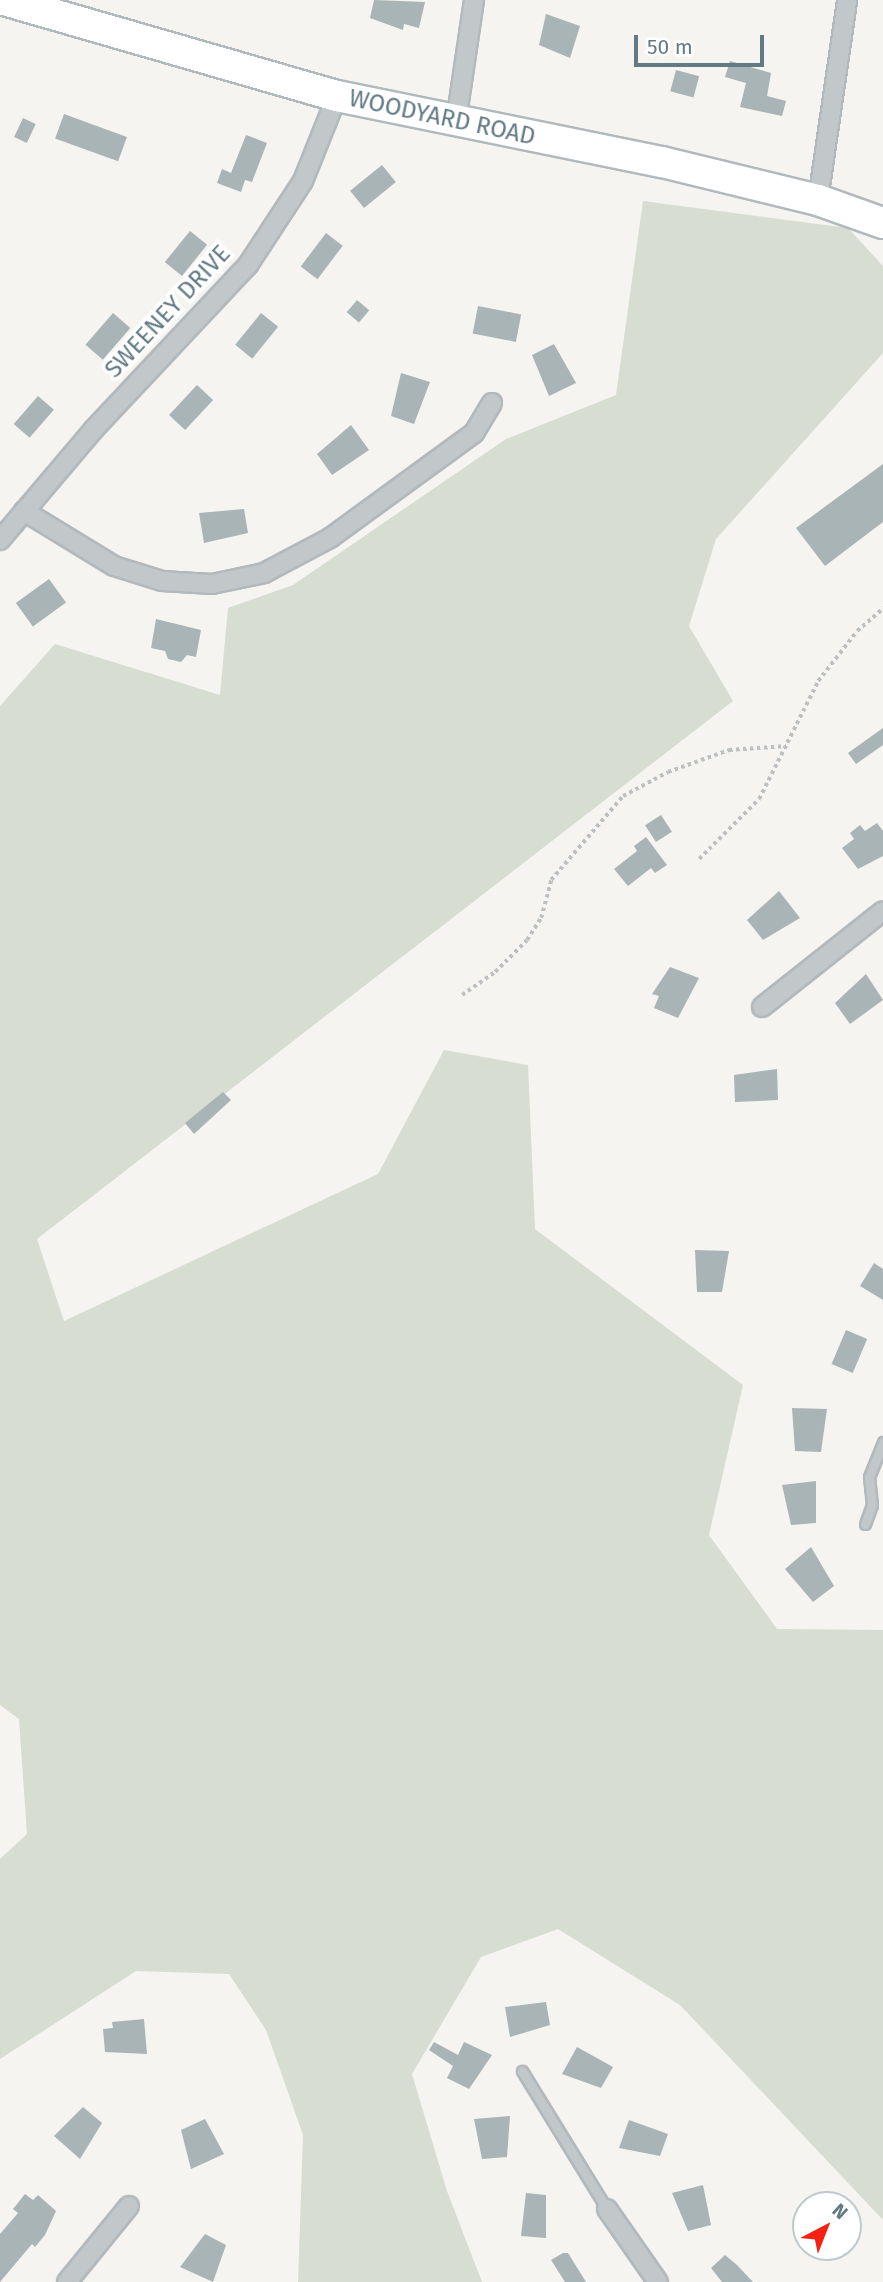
<!DOCTYPE html>
<html>
<head>
<meta charset="utf-8">
<style>
  body { margin:0 }
  #map { position:relative; width:883px; height:2282px; overflow:hidden; background:#f5f4f0; font-family:"Fira Sans",sans-serif }
  div>[style] { position:absolute }
  [style*='--x'] { left:calc(var(--x)*1px); top:calc(var(--y)*1px); width:calc(var(--w)*1px); rotate:calc(var(--a)*1deg) }
  .green>* { inset:0; background:#d7ddd1 }
  .building>* { inset:0; background:#a8b4b6; transform-origin:0 0 }
  .path>* { height:3.5px; margin-top:-1.75px; transform-origin:0; background:repeating-linear-gradient(90deg,#bdc0c2 0 3.5px,transparent 0 7px) }
  .roads { filter:drop-shadow(2px 0 #b2b9bc) drop-shadow(-2px 0 #b2b9bc) drop-shadow(0 2px #b2b9bc) drop-shadow(0 -2px #b2b9bc) }
  .lane>* { height:9px; margin:-4.5px; padding:0 4.5px; transform-origin:4.5px; border-radius:4.5px; background:#c2c7c9 }
  .street>* { height:18px; margin:-9px; padding:0 9px; transform-origin:9px; border-radius:9px; background:#c2c7c9 }
  .primary>* { height:30px; margin:-15px; padding:0 15px; transform-origin:15px; border-radius:15px; background:#fff }
  span { translate:-50% -50%; white-space:nowrap; text-align:center; line-height:1.15; -webkit-text-stroke:7px #fff; paint-order:stroke }
  .street-label { font-size:24px; color:#617a84 }
  .north { position:absolute; left:792px; top:2191px; width:70px; height:70px; box-sizing:border-box; background:#fff; border:2px solid #c0cace; border-radius:50%; rotate:42deg; font-size:19px; font-weight:700; line-height:28px; text-align:center; color:#617a84 }
  .north::after { content:''; display:block; margin:auto; width:24px; height:32px; background:#f32212; clip-path:polygon(50% 0,100% 100%,50% 72%,0 100%) }
  .scale { position:absolute; left:634px; top:35px; width:130px; height:32px; box-sizing:border-box; border:4px solid #617a84; border-top:0; padding-left:9px; font-size:21px; line-height:24px; white-space:nowrap; color:#617a84; -webkit-text-stroke:5px #fff; paint-order:stroke }
</style>
</head>
<body>
<div id="map">
  <div class="green">
    <i style="clip-path:polygon(643px 201px,848px 228px,883px 266px,883px 353px,716px 539px,689px 626px,733px 701px,37px 1239px,64px 1321px,378px 1174px,444px 1050px,528px 1065px,535px 1229px,743px 1385px,709px 1535px,777px 1629px,883px 1630px,883px 2220px,680px 2005px,558px 1929px,481px 1957px,412px 2074px,447px 2191px,482px 2282px,298px 2282px,303px 2135px,266px 2030px,229px 1974px,136px 1971px,0 2059px,0 1859px,27px 1834px,19px 1719px,0 1705px,0 706px,55px 644px,220px 695px,228px 608px,293px 585px,506px 439px,616px 395px)"></i>
  </div>
  <div class="building">
    <i style="clip-path:polygon(374px 0,425px 2px,419px 28px,404px 24px,403px 30px,370px 18px)"></i>
    <i style="clip-path:polygon(546px 14px,580px 26px,570px 58px,539px 45px)"></i>
    <i style="clip-path:polygon(730px 61px,771px 73px,767px 96px,786px 101px,782px 116px,740px 107px,746px 83px,725px 77px)"></i>
    <i style="left:676px;top:70px;width:24px;height:22px;rotate:15deg"></i>
    <i style="left:64px;top:114px;width:67px;height:26px;rotate:20deg"></i>
    <i style="left:23px;top:118px;width:14px;height:21px;rotate:25deg"></i>
    <i style="clip-path:polygon(246px 135px,267px 143px,252px 182px,245px 180px,241px 192px,217px 183px,222px 169px,231px 173px)"></i>
    <i style="left:382px;top:165px;width:22px;height:41px;rotate:51deg"></i>
    <i style="left:190px;top:231px;width:22px;height:40px;rotate:39deg"></i>
    <i style="left:326px;top:233px;width:21px;height:42px;rotate:37deg"></i>
    <i style="left:357px;top:300px;width:16px;height:16px;rotate:40deg"></i>
    <i style="left:478px;top:306px;width:44px;height:28px;rotate:11deg"></i>
    <i style="left:113px;top:313px;width:23px;height:42px;rotate:41deg"></i>
    <i style="left:261px;top:313px;width:22px;height:41px;rotate:39deg"></i>
    <i style="clip-path:polygon(554px 344px,576px 383px,549px 396px,532px 355px)"></i>
    <i style="clip-path:polygon(401px 373px,430px 382px,414px 424px,391px 416px)"></i>
    <i style="left:197px;top:385px;width:22px;height:41px;rotate:43deg"></i>
    <i style="left:38px;top:396px;width:21px;height:37px;rotate:41deg"></i>
    <i style="clip-path:polygon(351px 425px,369px 450px,332px 475px,317px 454px)"></i>
    <i style="clip-path:polygon(883px 464px,883px 522px,825px 566px,796px 528px)"></i>
    <i style="clip-path:polygon(244px 509px,248px 533px,204px 543px,199px 513px)"></i>
    <i style="left:49px;top:579px;width:29px;height:41px;rotate:54deg"></i>
    <i style="clip-path:polygon(156px 619px,201px 630px,196px 657px,187px 655px,181px 662px,168px 659px,165px 651px,151px 648px)"></i>
    <i style="clip-path:polygon(883px 728px,883px 745px,856px 764px,848px 753px)"></i>
    <i style="left:661px;top:815px;width:20px;height:19px;rotate:57deg"></i>
    <i style="clip-path:polygon(877px 823px,883px 831px,883px 856px,858px 869px,842px 848px,854px 839px,850px 833px,860px 825px,865px 831px)"></i>
    <i style="clip-path:polygon(646px 837px,667px 865px,655px 873px,651px 868px,628px 886px,614px 869px,637px 851px,634px 846px)"></i>
    <i style="clip-path:polygon(779px 891px,800px 918px,763px 940px,747px 920px)"></i>
    <i style="clip-path:polygon(670px 967px,699px 978px,678px 1018px,654px 1008px,659px 996px,652px 994px)"></i>
    <i style="clip-path:polygon(866px 974px,883px 1000px,850px 1024px,835px 1003px)"></i>
    <i style="clip-path:polygon(777px 1069px,778px 1100px,735px 1102px,734px 1075px)"></i>
    <i style="clip-path:polygon(223px 1092px,231px 1100px,194px 1134px,185px 1123px)"></i>
    <i style="clip-path:polygon(695px 1250px,729px 1251px,722px 1292px,697px 1292px)"></i>
    <i style="clip-path:polygon(874px 1263px,883px 1269px,883px 1300px,860px 1286px)"></i>
    <i style="left:846px;top:1330px;width:23px;height:37px;rotate:23deg"></i>
    <i style="clip-path:polygon(792px 1408px,827px 1409px,821px 1452px,795px 1451px)"></i>
    <i style="clip-path:polygon(816px 1481px,816px 1523px,791px 1525px,782px 1485px)"></i>
    <i style="clip-path:polygon(811px 1547px,834px 1586px,813px 1602px,785px 1569px)"></i>
    <i style="clip-path:polygon(546px 2002px,550px 2025px,510px 2037px,505px 2007px)"></i>
    <i style="clip-path:polygon(144px 2019px,147px 2054px,105px 2052px,103px 2029px,113px 2028px,112px 2022px)"></i>
    <i style="clip-path:polygon(434px 2042px,458px 2055px,464px 2042px,492px 2055px,469px 2089px,447px 2078px,453px 2066px,429px 2050px)"></i>
    <i style="clip-path:polygon(577px 2047px,613px 2067px,601px 2088px,562px 2074px)"></i>
    <i style="clip-path:polygon(83px 2107px,102px 2123px,80px 2159px,54px 2136px)"></i>
    <i style="clip-path:polygon(510px 2116px,507px 2157px,482px 2159px,474px 2119px)"></i>
    <i style="clip-path:polygon(205px 2119px,224px 2154px,191px 2169px,181px 2130px)"></i>
    <i style="clip-path:polygon(629px 2120px,668px 2134px,660px 2156px,619px 2148px)"></i>
    <i style="clip-path:polygon(703px 2185px,711px 2225px,688px 2231px,672px 2193px)"></i>
    <i style="clip-path:polygon(526px 2193px,546px 2195px,546px 2238px,521px 2236px)"></i>
    <i style="clip-path:polygon(25px 2194px,33px 2200px,38px 2195px,56px 2211px,45px 2235px,35px 2247px,32px 2244px,0 2282px,0 2234px,18px 2213px,13px 2209px)"></i>
    <i style="clip-path:polygon(205px 2234px,226px 2245px,213px 2282px,180px 2267px)"></i>
    <i style="clip-path:polygon(563px 2253px,568px 2253px,586px 2282px,565px 2282px,551px 2260px)"></i>
    <i style="clip-path:polygon(725px 2255px,737px 2265px,753px 2282px,722px 2282px,711px 2268px)"></i>
  </div>
  <div class="path">
    <i style="--x:699;--y:859;--w:85;--a:-45"></i>
    <i style="--x:759;--y:799;--w:132;--a:-63.4"></i>
    <i style="--x:818;--y:681;--w:63;--a:-52"></i>
    <i style="--x:857;--y:631;--w:35;--a:-41"></i>
    <i style="--x:462;--y:995;--w:40;--a:-34.9"></i>
    <i style="--x:495;--y:972;--w:45;--a:-45"></i>
    <i style="--x:527;--y:940;--w:26;--a:-58"></i>
    <i style="--x:541;--y:918;--w:39;--a:-75"></i>
    <i style="--x:551;--y:880;--w:111;--a:-49.4"></i>
    <i style="--x:623;--y:796;--w:51;--a:-28.1"></i>
    <i style="--x:668;--y:772;--w:65;--a:-19.8"></i>
    <i style="--x:729;--y:750;--w:57;--a:-4"></i>
  </div>
  <div class="roads">
    <div class="lane">
      <i style="--x:865;--y:1524;--w:20;--a:-70"></i>
      <i style="--x:872;--y:1505;--w:28;--a:-96"></i>
      <i style="--x:869;--y:1477;--w:38;--a:-68"></i>
      <i style="--x:522;--y:2071;--w:162;--a:58.4"></i>
    </div>
    <div class="street">
      <i style="--x:456;--y:122;--w:123;--a:-81.6"></i>
      <i style="--x:818;--y:200;--w:202;--a:-81.7"></i>
      <i style="--x:24;--y:511;--w:105;--a:31.4"></i>
      <i style="--x:114;--y:566;--w:50;--a:17.4"></i>
      <i style="--x:162;--y:581;--w:50;--a:3.4"></i>
      <i style="--x:212;--y:584;--w:53;--a:-11.9"></i>
      <i style="--x:264;--y:573;--w:75;--a:-27.9"></i>
      <i style="--x:330;--y:538;--w:178;--a:-36.1"></i>
      <i style="--x:474;--y:433;--w:35;--a:-59"></i>
      <i style="--x:0;--y:540;--w:145;--a:-49.7"></i>
      <i style="--x:94;--y:429;--w:225;--a:-46.8"></i>
      <i style="--x:248;--y:265;--w:100;--a:-56.8"></i>
      <i style="--x:303;--y:181;--w:92;--a:-68.2"></i>
      <i style="--x:762;--y:1007;--w:154;--a:-38.4"></i>
      <i style="--x:607;--y:2209;--w:89;--a:55.1"></i>
      <i style="--x:67;--y:2282;--w:98;--a:-50.8"></i>
    </div>
    <div class="primary">
      <i style="--x:4;--y:0;--w:347;--a:16.1"></i>
      <i style="--x:337;--y:96;--w:332;--a:11.5"></i>
      <i style="--x:662;--y:162;--w:161;--a:13.7"></i>
      <i style="--x:818;--y:200;--w:69;--a:19.5"></i>
    </div>
  </div>
  <div class="street-label">
    <span style="left:442px;top:118px;rotate:12deg">WOODYARD ROAD</span>
    <span style="left:168px;top:312px;rotate:-47deg">SWEENEY DRIVE</span>
  </div>
  <div class="north">N</div>
  <div class="scale">50 m</div>
</div>
</body>
</html>
